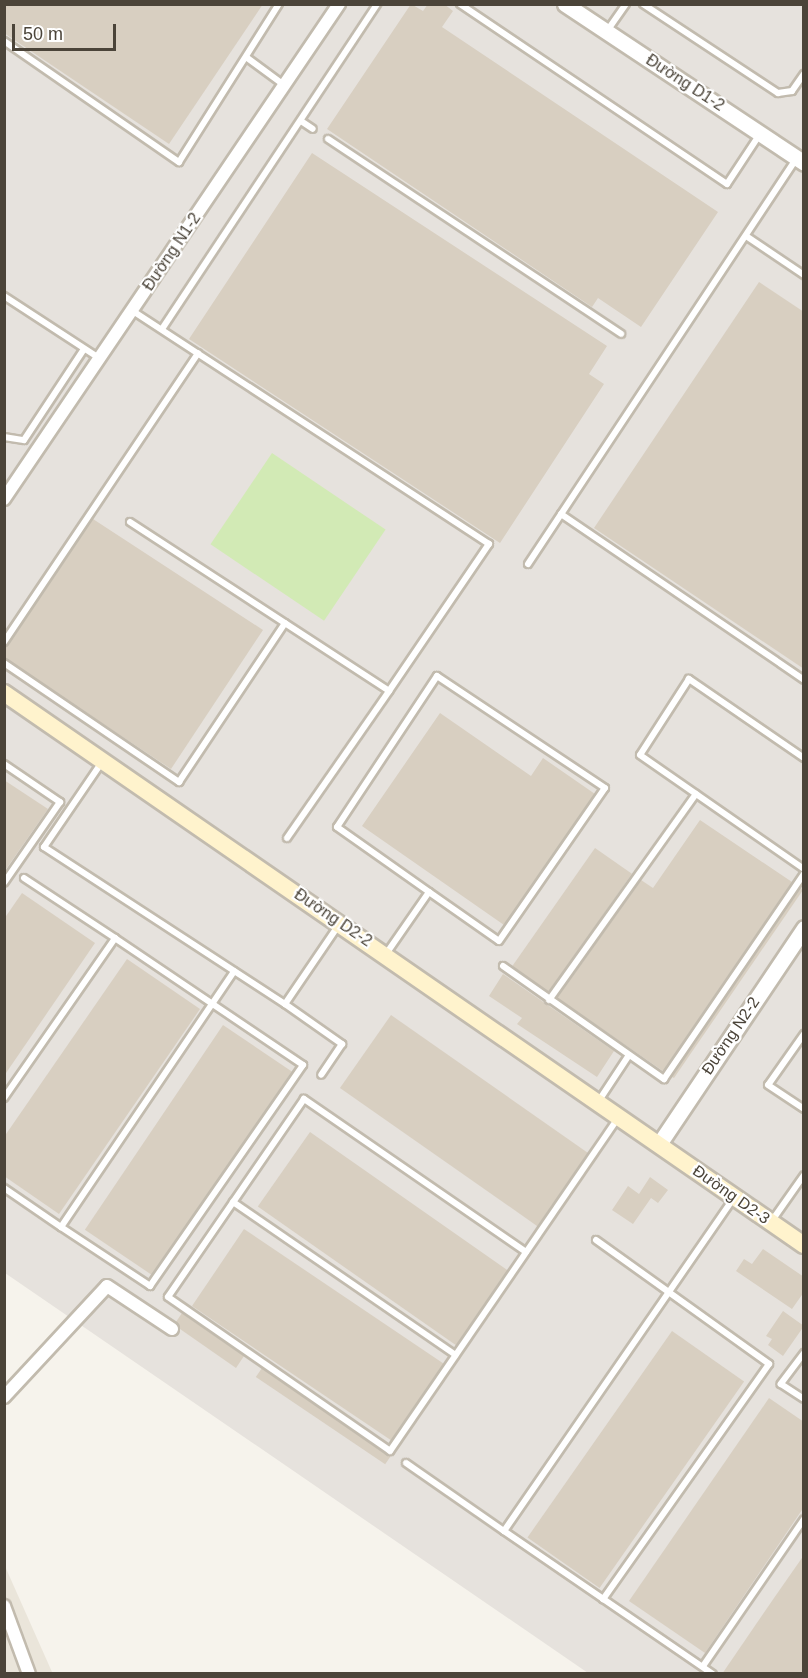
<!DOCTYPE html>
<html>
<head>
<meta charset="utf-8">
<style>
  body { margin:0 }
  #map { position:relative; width:808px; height:1678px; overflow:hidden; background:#f6f3ec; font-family:Helvetica,sans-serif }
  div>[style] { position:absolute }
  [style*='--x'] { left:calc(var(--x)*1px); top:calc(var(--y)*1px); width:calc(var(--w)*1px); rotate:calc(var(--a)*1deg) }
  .residential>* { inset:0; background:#eae5da }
  .industrial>* { inset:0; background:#e6e2dd }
  .green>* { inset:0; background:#d2eab5; transform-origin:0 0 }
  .building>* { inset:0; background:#d8cfc1; transform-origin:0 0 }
  .roads { filter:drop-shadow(2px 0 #c2bbae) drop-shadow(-2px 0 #c2bbae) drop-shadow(0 2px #c2bbae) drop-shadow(0 -2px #c2bbae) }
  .service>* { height:6px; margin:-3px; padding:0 3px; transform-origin:3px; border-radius:3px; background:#fff }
  .minor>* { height:12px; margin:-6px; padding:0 6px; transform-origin:6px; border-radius:6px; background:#fff }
  .tertiary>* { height:15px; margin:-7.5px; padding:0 7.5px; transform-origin:7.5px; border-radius:7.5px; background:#fff }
  .secondary>* { height:16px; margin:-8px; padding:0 8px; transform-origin:8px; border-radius:8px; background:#fff3cd }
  span { translate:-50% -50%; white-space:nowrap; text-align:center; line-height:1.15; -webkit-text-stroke:4.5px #fff; paint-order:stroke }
  .street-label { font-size:16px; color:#4b4439 }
  .frame { position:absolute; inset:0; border:6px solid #4b4439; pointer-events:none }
  .scale { position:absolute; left:12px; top:24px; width:104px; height:27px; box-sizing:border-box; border:3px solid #4b4439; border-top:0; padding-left:8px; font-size:18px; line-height:21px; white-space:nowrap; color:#4b4439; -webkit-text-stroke:4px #fff; paint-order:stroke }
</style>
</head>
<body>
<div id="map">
  <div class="residential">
    <i style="clip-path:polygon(4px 1564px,52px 1672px,49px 1673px,5px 1673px)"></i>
  </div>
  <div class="industrial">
    <i style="clip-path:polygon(5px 5px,803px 5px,803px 1673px,588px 1673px,5px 1273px)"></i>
  </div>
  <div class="green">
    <i style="left:272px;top:453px;width:137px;height:110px;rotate:34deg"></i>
  </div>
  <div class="building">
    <i style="clip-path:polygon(4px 4px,263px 4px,169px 144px,4px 33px)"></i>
    <i style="clip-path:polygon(411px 4px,423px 11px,428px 4px,444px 4px,453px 11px,442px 27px,718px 212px,641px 327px,598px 298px,592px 307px,327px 129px)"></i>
    <i style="clip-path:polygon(312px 153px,607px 346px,589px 374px,604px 384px,500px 543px,189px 339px)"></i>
    <i style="clip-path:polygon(759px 282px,804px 312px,804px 669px,594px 528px)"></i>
    <i style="clip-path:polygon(93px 519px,263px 630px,171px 769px,4px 658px,4px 650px)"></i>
    <i style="clip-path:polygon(440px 713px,531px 776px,543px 758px,595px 794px,504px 925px,362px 826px)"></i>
    <i style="clip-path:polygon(4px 780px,48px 809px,4px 872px)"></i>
    <i style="clip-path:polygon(700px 820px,792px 882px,663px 1071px,557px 998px,641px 880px,653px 888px)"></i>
    <i style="left:595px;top:848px;width:45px;height:145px;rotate:35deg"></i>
    <i style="clip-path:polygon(801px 888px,803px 890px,674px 1078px,672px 1077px)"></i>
    <i style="clip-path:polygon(22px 893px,95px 943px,4px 1076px,4px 919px)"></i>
    <i style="clip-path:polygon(127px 959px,200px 1009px,59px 1214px,4px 1176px,4px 1137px)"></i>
    <i style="clip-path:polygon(503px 974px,614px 1051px,597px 1077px,517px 1024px,522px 1018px,489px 996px)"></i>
    <i style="left:391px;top:1015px;width:241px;height:89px;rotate:35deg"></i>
    <i style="left:223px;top:1025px;width:83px;height:247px;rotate:34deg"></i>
    <i style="left:310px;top:1132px;width:242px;height:91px;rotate:35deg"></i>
    <i style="clip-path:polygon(650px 1177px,668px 1190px,658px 1203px,651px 1198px,633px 1224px,612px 1210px,628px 1186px,639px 1194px)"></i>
    <i style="left:244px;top:1229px;width:241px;height:93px;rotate:34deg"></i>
    <i style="clip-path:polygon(763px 1249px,804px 1277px,804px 1292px,792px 1309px,736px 1271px,744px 1259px,752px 1264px)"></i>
    <i style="clip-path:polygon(783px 1311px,804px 1326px,783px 1356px,768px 1345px,772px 1339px,766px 1336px)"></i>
    <i style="clip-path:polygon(182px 1313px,244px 1356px,236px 1368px,180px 1329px,176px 1322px)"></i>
    <i style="left:672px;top:1331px;width:88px;height:252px;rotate:35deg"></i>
    <i style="left:262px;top:1368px;width:156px;height:11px;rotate:34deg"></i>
    <i style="clip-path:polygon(769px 1398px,804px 1422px,804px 1507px,705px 1653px,629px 1601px)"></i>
    <i style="clip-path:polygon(804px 1555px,804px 1674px,722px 1674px,774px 1598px)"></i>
  </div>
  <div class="roads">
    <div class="service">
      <i style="--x:460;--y:4;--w:322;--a:34"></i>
      <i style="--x:727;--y:184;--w:60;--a:-56.6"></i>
      <i style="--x:643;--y:4;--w:162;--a:33.4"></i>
      <i style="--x:778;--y:93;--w:14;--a:-8"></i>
      <i style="--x:792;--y:91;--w:21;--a:-55"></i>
      <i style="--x:607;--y:31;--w:33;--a:-55"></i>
      <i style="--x:4;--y:41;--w:213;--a:34.7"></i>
      <i style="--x:179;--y:162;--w:187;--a:-57.7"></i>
      <i style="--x:246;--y:57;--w:47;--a:36.4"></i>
      <i style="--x:301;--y:121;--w:14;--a:34"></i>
      <i style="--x:328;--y:139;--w:352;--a:33.6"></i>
      <i style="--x:746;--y:236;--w:70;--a:33.9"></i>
      <i style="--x:4;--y:296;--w:113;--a:33.1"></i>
      <i style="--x:162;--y:329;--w:390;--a:-56.5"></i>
      <i style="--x:4;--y:437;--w:20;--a:9"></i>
      <i style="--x:24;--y:440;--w:109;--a:-56.6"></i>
      <i style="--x:561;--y:514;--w:294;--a:34.3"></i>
      <i style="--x:130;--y:522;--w:309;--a:33.1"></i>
      <i style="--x:389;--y:691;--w:178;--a:-55.8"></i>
      <i style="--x:489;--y:544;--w:427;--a:-146.8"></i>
      <i style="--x:528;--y:564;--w:486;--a:-56.5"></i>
      <i style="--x:4;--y:642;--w:348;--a:-56.1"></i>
      <i style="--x:4;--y:663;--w:212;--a:34.2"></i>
      <i style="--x:179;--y:782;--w:191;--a:-56.3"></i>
      <i style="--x:804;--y:758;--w:140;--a:-145.5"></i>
      <i style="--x:689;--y:679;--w:90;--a:122.8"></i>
      <i style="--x:640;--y:755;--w:200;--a:34.8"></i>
      <i style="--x:102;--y:762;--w:103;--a:124.3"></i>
      <i style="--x:44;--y:847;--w:288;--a:33.1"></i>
      <i style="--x:285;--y:1004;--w:94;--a:-55.8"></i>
      <i style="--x:4;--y:764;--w:68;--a:34.2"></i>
      <i style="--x:60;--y:802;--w:98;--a:124.7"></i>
      <i style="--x:287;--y:838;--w:179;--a:-55.2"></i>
      <i style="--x:386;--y:954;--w:75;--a:-55.3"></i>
      <i style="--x:429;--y:892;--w:85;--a:35"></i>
      <i style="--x:499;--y:941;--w:186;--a:-55.3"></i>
      <i style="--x:605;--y:788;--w:202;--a:-146.3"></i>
      <i style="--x:437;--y:676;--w:181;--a:123.5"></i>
      <i style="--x:337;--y:827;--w:113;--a:35.2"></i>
      <i style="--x:503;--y:966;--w:197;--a:35.1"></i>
      <i style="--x:664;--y:1079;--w:248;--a:-55.7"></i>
      <i style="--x:549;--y:1000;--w:253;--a:-54.5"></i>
      <i style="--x:285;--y:1004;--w:70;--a:35.1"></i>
      <i style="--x:342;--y:1044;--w:37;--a:124"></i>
      <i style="--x:804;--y:1034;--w:62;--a:125.2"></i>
      <i style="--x:768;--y:1085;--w:43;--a:33.7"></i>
      <i style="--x:4;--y:1098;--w:195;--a:-55.2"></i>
      <i style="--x:115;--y:938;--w:109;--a:-146.6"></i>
      <i style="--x:598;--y:1102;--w:56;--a:-56.6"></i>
      <i style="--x:4;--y:1188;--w:69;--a:34.4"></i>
      <i style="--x:61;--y:1227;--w:309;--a:-55.9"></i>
      <i style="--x:233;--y:1202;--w:270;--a:34.5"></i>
      <i style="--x:771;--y:1222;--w:57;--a:-54.9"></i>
      <i style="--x:61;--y:1227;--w:107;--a:33.5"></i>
      <i style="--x:150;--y:1286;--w:269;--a:-55.3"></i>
      <i style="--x:303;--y:1065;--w:227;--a:-146"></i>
      <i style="--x:596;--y:1240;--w:213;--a:35.6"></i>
      <i style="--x:769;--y:1364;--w:288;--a:125.2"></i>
      <i style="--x:526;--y:1252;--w:270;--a:-145.4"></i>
      <i style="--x:304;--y:1099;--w:240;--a:124.5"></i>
      <i style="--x:168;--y:1297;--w:270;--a:34.7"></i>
      <i style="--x:390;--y:1451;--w:405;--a:-55.6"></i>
      <i style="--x:804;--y:1353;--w:39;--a:127"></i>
      <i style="--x:781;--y:1384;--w:27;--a:33"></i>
      <i style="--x:406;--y:1463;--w:119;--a:34.8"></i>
      <i style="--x:504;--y:1531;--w:405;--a:-55.4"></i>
      <i style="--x:504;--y:1531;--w:253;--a:34.4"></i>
      <i style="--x:703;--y:1666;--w:178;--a:-55.5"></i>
    </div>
    <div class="minor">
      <i style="--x:4;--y:499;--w:598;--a:-55.91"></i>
      <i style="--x:4;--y:1397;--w:151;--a:-47.1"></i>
      <i style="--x:107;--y:1286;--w:78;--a:33.5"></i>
      <i style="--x:4;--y:1606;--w:72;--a:69.8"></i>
    </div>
    <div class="tertiary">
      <i style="--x:565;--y:4;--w:287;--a:33.6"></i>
      <i style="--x:659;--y:1144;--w:260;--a:-56.1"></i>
    </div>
    <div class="secondary">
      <i style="--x:4;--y:693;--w:972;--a:34.61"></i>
    </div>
  </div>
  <div class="street-label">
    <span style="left:685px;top:83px;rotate:33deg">Đường D1-2</span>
    <span style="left:172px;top:252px;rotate:-56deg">Đường N1-2</span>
    <span style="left:333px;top:918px;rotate:34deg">Đường D2-2</span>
    <span style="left:731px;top:1036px;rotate:-56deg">Đường N2-2</span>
    <span style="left:731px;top:1195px;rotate:35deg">Đường D2-3</span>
  </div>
  <div class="frame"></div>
  <div class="scale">50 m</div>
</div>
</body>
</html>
